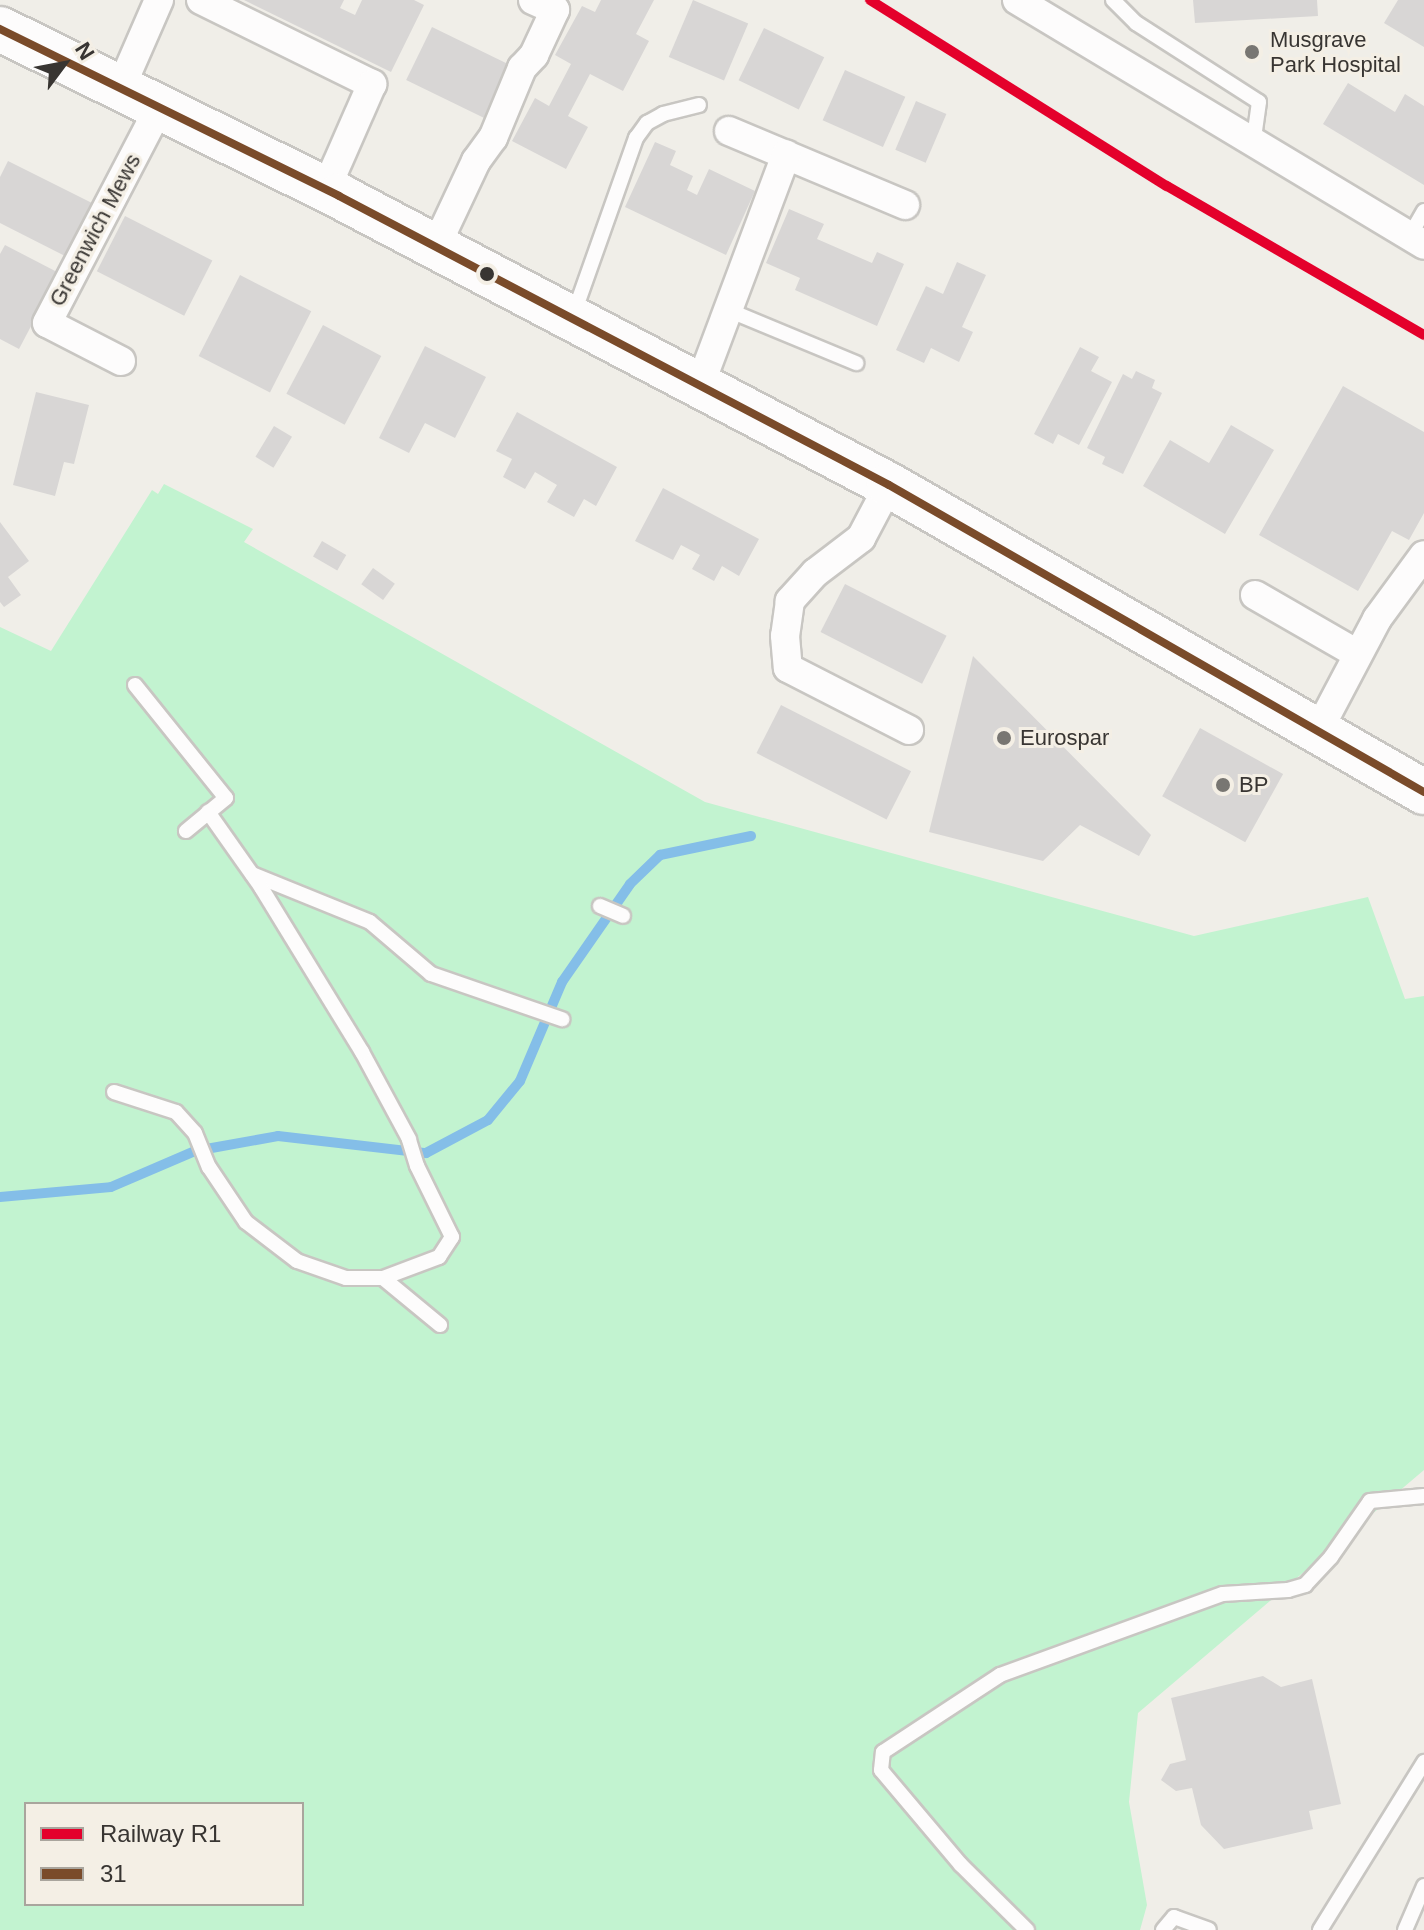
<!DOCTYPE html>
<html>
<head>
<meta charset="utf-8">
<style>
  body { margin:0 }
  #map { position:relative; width:1424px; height:1930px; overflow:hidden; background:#f0eee8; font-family:Arial,sans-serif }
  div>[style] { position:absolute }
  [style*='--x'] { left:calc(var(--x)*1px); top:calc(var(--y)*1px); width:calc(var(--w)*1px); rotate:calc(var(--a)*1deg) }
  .green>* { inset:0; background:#c2f3d0 }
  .stream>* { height:10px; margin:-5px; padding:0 5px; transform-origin:5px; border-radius:5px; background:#84bee8 }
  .building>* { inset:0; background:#d8d6d5; transform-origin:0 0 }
  .roads { filter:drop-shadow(2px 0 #c8c6c2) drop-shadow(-2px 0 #c8c6c2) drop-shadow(0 2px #c8c6c2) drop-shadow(0 -2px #c8c6c2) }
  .lane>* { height:14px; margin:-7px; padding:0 7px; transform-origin:7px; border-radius:7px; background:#fdfcfc }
  .street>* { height:28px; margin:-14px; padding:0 14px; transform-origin:14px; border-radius:14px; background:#fdfcfc }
  .primary>* { height:44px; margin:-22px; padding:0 22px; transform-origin:22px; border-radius:22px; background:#fdfcfc }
  .bus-1>* { height:8px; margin:-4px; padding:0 4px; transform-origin:4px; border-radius:4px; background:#7a4b2a }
  .rail-1>* { height:10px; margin:-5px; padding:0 5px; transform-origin:5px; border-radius:5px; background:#e4002b }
  .dots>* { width:22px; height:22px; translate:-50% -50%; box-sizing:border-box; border:4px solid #f4efe5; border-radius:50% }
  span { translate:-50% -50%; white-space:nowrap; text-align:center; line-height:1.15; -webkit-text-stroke:6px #f4efe5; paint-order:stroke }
  .poi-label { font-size:22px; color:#383532 }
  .left { translate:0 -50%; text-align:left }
  .street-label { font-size:22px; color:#383532 }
  .legend { position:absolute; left:24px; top:1802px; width:280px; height:104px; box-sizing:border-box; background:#f4efe5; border:2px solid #a9a59d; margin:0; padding:10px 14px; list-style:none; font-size:24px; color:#383532 }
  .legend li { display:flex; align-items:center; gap:16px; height:40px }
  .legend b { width:40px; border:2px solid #a9a59d }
  .north { position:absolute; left:24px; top:24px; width:80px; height:80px; -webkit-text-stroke:6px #f4efe5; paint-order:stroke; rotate:58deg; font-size:22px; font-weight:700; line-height:32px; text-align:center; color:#383532 }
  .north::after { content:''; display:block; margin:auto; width:28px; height:36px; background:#383532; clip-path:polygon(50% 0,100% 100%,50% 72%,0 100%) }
</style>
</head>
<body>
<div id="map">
  <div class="green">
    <i style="clip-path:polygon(evenodd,164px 484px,253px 529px,244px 542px,705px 802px,1194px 936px,1368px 897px,1405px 999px,1424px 996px,1424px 1470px,1138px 1713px,1129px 1802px,1147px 1905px,1140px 1930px,0 1930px,0 627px,51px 651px,152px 490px,158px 494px,164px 484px,26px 1804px,302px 1804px,302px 1904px,26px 1904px,26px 1804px)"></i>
  </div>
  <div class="stream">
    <i style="--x:0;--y:1197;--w:111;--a:-5.1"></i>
    <i style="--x:111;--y:1187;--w:91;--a:-23.2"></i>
    <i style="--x:195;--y:1151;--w:84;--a:-10.2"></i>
    <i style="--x:278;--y:1136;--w:149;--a:6.6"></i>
    <i style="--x:426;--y:1153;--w:70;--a:-28"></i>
    <i style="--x:488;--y:1120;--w:50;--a:-50.6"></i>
    <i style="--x:520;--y:1081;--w:108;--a:-67"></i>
    <i style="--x:562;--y:982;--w:119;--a:-55.2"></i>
    <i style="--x:630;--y:884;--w:42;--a:-44"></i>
    <i style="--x:660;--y:855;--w:93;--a:-11.8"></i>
  </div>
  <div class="building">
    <i style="clip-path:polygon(244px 0,344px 0,340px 8px,355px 15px,362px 0,414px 0,424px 5px,391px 72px)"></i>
    <i style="clip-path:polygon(601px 0,654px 0,636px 34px,649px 41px,623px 91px,590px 74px,568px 116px,588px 127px,566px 169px,512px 141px,535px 98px,549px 106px,571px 64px,555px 55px,582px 6px,595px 12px)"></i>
    <i style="left:693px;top:0;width:60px;height:62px;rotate:23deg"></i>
    <i style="clip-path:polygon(1193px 0,1317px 0,1318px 16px,1195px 23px)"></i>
    <i style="clip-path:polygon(1398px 0,1424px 0,1424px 47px,1384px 23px)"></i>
    <i style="left:432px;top:27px;width:92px;height:59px;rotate:26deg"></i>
    <i style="left:764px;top:28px;width:67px;height:58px;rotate:26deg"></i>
    <i style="left:845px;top:70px;width:66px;height:55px;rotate:24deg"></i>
    <i style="clip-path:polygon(1348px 83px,1395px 112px,1405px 94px,1424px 106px,1424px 185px,1323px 124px)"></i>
    <i style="left:916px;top:101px;width:33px;height:53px;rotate:23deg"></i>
    <i style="clip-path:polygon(655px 142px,676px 151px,670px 165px,693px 176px,687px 190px,697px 195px,709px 169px,755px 191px,726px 255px,625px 207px)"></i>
    <i style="clip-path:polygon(8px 161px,94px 204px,67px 257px,0 223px,0 177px)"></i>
    <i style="clip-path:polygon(789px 209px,824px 224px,817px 239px,872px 263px,877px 252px,904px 264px,877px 326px,795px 290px,800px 278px,766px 263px)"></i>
    <i style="left:125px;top:216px;width:98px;height:62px;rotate:27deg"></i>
    <i style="clip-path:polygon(5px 245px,59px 273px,19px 349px,0 339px,0 254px)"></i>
    <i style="clip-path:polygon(957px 262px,986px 275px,962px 327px,973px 332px,959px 362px,931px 348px,924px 363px,896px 350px,926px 286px,943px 294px)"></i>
    <i style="left:240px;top:275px;width:80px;height:91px;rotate:27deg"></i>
    <i style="left:323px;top:325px;width:66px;height:78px;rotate:28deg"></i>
    <i style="clip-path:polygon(425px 346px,486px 377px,455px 438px,425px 423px,409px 453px,379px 438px)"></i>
    <i style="clip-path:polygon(1080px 347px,1099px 357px,1091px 371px,1112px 382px,1079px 445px,1058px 434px,1053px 444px,1034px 434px)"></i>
    <i style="clip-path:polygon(1136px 371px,1155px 380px,1152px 388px,1162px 393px,1123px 474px,1102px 464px,1105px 457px,1087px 448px,1123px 374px,1132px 379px)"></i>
    <i style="clip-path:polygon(1343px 386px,1424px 432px,1424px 513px,1409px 540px,1392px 531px,1358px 591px,1259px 535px)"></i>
    <i style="clip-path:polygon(36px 392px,89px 405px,74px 464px,64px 462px,55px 496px,13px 485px)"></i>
    <i style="clip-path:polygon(517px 412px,617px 467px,596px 506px,584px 499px,574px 517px,547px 502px,557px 485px,535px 472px,525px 489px,503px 477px,512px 459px,496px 451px)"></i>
    <i style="clip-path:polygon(1231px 425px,1274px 450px,1225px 534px,1143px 486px,1170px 440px,1209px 463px)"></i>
    <i style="left:274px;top:426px;width:21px;height:36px;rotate:31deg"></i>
    <i style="clip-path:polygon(663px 488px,759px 539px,739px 576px,722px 566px,714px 581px,692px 569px,700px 555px,681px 545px,673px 560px,635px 541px)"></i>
    <i style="clip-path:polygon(0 522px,29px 561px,8px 577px,21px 595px,4px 607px,0 602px)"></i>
    <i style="left:322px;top:541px;width:28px;height:18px;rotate:30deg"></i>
    <i style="left:373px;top:568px;width:27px;height:20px;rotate:36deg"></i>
    <i style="left:845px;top:584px;width:114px;height:54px;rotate:27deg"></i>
    <i style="clip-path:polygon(973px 656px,1151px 835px,1139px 856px,1080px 825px,1043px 861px,929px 832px)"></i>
    <i style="left:781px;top:705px;width:146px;height:54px;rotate:27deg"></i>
    <i style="left:1200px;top:728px;width:95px;height:78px;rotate:29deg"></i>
    <i style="clip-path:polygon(1263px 1676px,1281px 1687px,1312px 1679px,1341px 1804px,1309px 1811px,1313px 1829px,1224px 1849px,1201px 1825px,1192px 1788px,1176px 1791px,1161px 1780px,1170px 1764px,1186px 1760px,1171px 1698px)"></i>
  </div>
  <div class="roads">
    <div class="lane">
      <i style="--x:1113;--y:0;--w:33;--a:45"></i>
      <i style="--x:1136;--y:23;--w:146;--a:32.7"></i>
      <i style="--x:1259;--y:102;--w:43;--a:97.9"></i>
      <i style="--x:1409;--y:237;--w:30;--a:-60"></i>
      <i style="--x:728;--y:310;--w:139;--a:22.5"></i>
      <i style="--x:574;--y:313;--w:186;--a:-70.5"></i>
      <i style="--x:636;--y:138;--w:19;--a:-54"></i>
      <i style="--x:647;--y:123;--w:18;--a:-29"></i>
      <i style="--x:663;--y:114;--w:37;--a:-14"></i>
      <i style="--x:135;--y:685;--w:145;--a:51.2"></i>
      <i style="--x:226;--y:798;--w:52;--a:140.5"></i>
      <i style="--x:252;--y:874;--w:127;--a:22.1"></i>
      <i style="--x:370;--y:922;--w:80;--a:40.4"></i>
      <i style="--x:431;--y:974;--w:139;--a:19"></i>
      <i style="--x:600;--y:906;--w:25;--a:23"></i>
      <i style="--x:114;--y:1092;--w:65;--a:17.9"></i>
      <i style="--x:176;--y:1112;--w:28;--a:48"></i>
      <i style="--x:195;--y:1133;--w:37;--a:68"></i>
      <i style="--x:209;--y:1167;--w:66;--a:56.1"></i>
      <i style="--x:246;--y:1222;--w:64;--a:37.4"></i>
      <i style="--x:297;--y:1261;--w:52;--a:19.1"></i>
      <i style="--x:346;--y:1278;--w:37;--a:0"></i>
      <i style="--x:383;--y:1278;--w:60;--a:-20.6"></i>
      <i style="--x:439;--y:1257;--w:24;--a:-57"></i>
      <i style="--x:452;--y:1237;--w:79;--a:-116.2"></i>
      <i style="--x:417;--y:1166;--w:28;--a:-107"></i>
      <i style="--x:409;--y:1139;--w:99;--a:-118.4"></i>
      <i style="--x:362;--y:1052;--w:193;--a:-121.5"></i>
      <i style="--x:261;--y:887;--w:92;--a:-125.2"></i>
      <i style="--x:383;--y:1278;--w:74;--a:39.5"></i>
      <i style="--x:1027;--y:1930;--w:93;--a:-135.4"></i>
      <i style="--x:961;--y:1865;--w:124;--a:-130.1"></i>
      <i style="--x:881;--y:1770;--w:18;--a:-84"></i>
      <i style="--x:883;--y:1752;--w:140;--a:-33.3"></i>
      <i style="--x:1000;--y:1675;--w:237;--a:-20"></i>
      <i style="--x:1223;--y:1594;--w:65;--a:-3.5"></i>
      <i style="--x:1288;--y:1590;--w:18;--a:-16"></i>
      <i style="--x:1305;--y:1585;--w:38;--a:-47"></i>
      <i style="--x:1331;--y:1557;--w:68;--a:-55.1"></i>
      <i style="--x:1370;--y:1501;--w:54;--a:-5.3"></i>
      <i style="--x:1163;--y:1930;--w:17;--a:-50"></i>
      <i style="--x:1174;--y:1917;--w:37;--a:20"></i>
      <i style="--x:1320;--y:1930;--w:198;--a:-58.2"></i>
      <i style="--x:1405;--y:1930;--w:48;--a:-66.6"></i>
    </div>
    <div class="street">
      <i style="--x:201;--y:0;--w:191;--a:26.2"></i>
      <i style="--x:372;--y:84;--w:115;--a:113.7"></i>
      <i style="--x:1017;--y:0;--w:475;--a:31"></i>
      <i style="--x:121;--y:87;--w:95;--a:-66.4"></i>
      <i style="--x:729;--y:131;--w:191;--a:22.8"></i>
      <i style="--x:436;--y:246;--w:94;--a:-64.8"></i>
      <i style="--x:476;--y:161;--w:29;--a:-54"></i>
      <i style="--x:493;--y:138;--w:76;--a:-67.5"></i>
      <i style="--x:522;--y:68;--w:18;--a:-47"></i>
      <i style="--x:534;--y:55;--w:50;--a:-65"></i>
      <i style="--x:555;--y:10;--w:24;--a:-156"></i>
      <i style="--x:121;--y:361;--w:83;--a:-152.8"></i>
      <i style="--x:47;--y:323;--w:245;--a:-62.5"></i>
      <i style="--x:700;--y:385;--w:246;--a:-69.5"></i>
      <i style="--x:889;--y:485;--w:60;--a:117.8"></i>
      <i style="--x:861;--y:538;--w:58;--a:142.7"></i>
      <i style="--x:815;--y:573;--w:38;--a:132"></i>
      <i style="--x:790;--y:601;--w:35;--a:98"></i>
      <i style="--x:785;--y:636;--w:32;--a:85"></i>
      <i style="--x:788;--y:668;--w:136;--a:27.1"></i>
      <i style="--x:1255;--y:595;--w:116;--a:29.9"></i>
      <i style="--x:1318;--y:731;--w:127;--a:-62.2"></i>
      <i style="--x:1377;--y:619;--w:79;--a:-53.7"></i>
    </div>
    <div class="primary">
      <i style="--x:0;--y:29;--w:378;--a:26.2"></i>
      <i style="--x:339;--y:196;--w:621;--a:27.72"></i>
      <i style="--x:889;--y:485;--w:617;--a:29.85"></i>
    </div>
  </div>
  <div class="bus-1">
    <i style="--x:0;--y:29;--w:378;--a:26.2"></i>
    <i style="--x:339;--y:196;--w:621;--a:27.72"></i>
    <i style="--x:889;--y:485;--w:617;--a:29.85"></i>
  </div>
  <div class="rail-1">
    <i style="--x:870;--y:0;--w:350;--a:32.1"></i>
    <i style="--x:1167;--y:186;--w:297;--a:30.1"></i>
  </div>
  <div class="dots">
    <i style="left:1252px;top:52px;background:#787672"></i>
    <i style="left:487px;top:274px;background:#383532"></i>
    <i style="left:1004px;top:738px;background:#787672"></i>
    <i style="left:1223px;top:785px;background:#787672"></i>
  </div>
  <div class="poi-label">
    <span class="left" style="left:1270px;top:52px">Musgrave<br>Park Hospital</span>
    <span class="left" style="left:1020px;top:738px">Eurospar</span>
    <span class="left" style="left:1239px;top:785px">BP</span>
  </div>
  <div class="street-label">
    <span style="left:95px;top:230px;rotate:-62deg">Greenwich Mews</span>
  </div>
  <ul class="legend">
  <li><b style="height:10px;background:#e4002b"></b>Railway R1</li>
  <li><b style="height:10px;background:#7a4b2a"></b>31</li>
  </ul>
  <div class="north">N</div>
</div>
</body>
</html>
